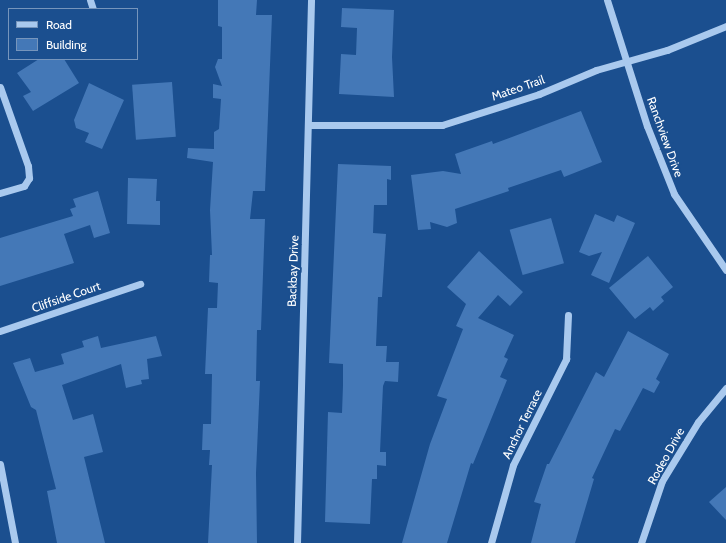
<!DOCTYPE html>
<html>
<head>
<meta charset="utf-8">
<style>
  body { margin:0 }
  #map { position:relative; width:726px; height:543px; overflow:hidden; background:#1b4f8f; font-family:Cabin,sans-serif }
  div>[style] { position:absolute }
  [style*='--x'] { left:calc(var(--x)*1px); top:calc(var(--y)*1px); width:calc(var(--w)*1px); rotate:calc(var(--a)*1deg) }
  .building>* { inset:0; background:#4478b7; transform-origin:0 0 }
  .minor>* { height:7px; margin:-3.5px; padding:0 3.5px; transform-origin:3.5px; border-radius:3.5px; background:#a9c9ee }
  span { translate:-50% -50%; white-space:nowrap; text-align:center; line-height:1.15; -webkit-text-stroke:3.5px #1b4f8f; paint-order:stroke }
  .street-label { font-size:12px; color:#fff }
  .legend { position:absolute; left:8px; top:8px; width:130px; height:52px; box-sizing:border-box; background:#1b4f8f; border:1px solid #7695bc; margin:0; padding:5px 7px; list-style:none; font-size:12px; color:#fff }
  .legend li { display:flex; align-items:center; gap:8px; height:20px }
  .legend b { width:20px; border:1px solid #7695bc }
</style>
</head>
<body>
<div id="map">
  <div class="building">
    <i style="clip-path:polygon(218px 0,257px 0,256px 15px,272px 15px,265px 191px,253px 191px,250px 219px,265px 219px,261px 330px,257px 330px,256px 381px,260px 381px,256px 473px,257px 543px,208px 543px,212px 465px,209px 465px,210px 450px,202px 450px,203px 424px,211px 424px,212px 374px,205px 374px,208px 308px,217px 308px,218px 283px,209px 282px,210px 255px,212px 255px,210px 210px,213px 162px,187px 158px,188px 148px,214px 149px,214px 132px,219px 129px,221px 99px,213px 98px,213px 84px,222px 86px,215px 67px,218px 59px,222px 59px,222px 27px,218px 26px)"></i>
    <i style="clip-path:polygon(342px 8px,394px 10px,392px 57px,394px 97px,339px 94px,341px 54px,356px 55px,357px 28px,341px 27px)"></i>
    <i style="clip-path:polygon(39px 59px,64px 59px,79px 83px,33px 111px,23px 96px,31px 92px,17px 73px)"></i>
    <i style="left:172px;top:82px;width:55px;height:40px;rotate:86deg"></i>
    <i style="clip-path:polygon(89px 83px,124px 100px,102px 149px,85px 142px,89px 133px,76px 128px,74px 120px)"></i>
    <i style="clip-path:polygon(581px 111px,602px 162px,564px 177px,561px 170px,508px 188px,509px 191px,455px 209px,457px 223px,447px 227px,430px 222px,431px 229px,418px 230px,411px 175px,443px 171px,461px 174px,455px 154px,492px 141px,493px 144px)"></i>
    <i style="clip-path:polygon(338px 164px,391px 166px,391px 180px,387px 179px,387px 205px,374px 205px,373px 233px,386px 234px,382px 297px,378px 297px,376px 346px,387px 346px,386px 362px,399px 362px,398px 382px,385px 381px,383px 386px,380px 452px,386px 452px,386px 466px,377px 465px,377px 479px,372px 479px,370px 524px,325px 522px,328px 412px,342px 413px,343px 385px,343px 364px,329px 363px)"></i>
    <i style="clip-path:polygon(128px 178px,157px 179px,156px 201px,160px 201px,160px 225px,127px 224px)"></i>
    <i style="clip-path:polygon(98px 191px,110px 233px,94px 238px,90px 225px,64px 234px,74px 263px,0 286px,0 238px,73px 216px,70px 209px,76px 207px,73px 199px)"></i>
    <i style="clip-path:polygon(595px 214px,614px 222px,617px 215px,635px 223px,609px 283px,591px 275px,602px 252px,589px 256px,579px 252px)"></i>
    <i style="left:551px;top:218px;width:47px;height:43px;rotate:74deg"></i>
    <i style="clip-path:polygon(479px 251px,523px 292px,510px 306px,498px 295px,478px 318px,514px 335px,504px 357px,508px 359px,500px 377px,507px 380px,473px 464px,471px 463px,447px 543px,402px 543px,430px 444px,447px 399px,437px 396px,463px 329px,456px 326px,466px 304px,447px 287px)"></i>
    <i style="clip-path:polygon(648px 256px,673px 287px,661px 297px,664px 301px,653px 311px,650px 307px,635px 319px,609px 288px)"></i>
    <i style="clip-path:polygon(628px 331px,669px 354px,656px 379px,660px 382px,654px 393px,643px 388px,620px 431px,615px 429px,592px 478px,594px 479px,575px 543px,531px 543px,541px 504px,534px 502px,547px 464px,549px 464px,596px 372px,604px 377px)"></i>
    <i style="clip-path:polygon(98px 336px,101px 348px,156px 336px,162px 356px,147px 359px,149px 379px,141px 380px,142px 384px,126px 388px,121px 364px,62px 385px,73px 420px,93px 414px,103px 452px,84px 457px,105px 543px,57px 543px,47px 491px,56px 489px,36px 410px,31px 407px,13px 363px,30px 358px,35px 372px,64px 364px,61px 354px,84px 347px,82px 341px)"></i>
    <i style="clip-path:polygon(726px 487px,726px 520px,709px 502px)"></i>
  </div>
  <div class="minor">
    <i style="--x:90;--y:0;--w:9;--a:72"></i>
    <i style="--x:607;--y:0;--w:132;--a:72.4"></i>
    <i style="--x:647;--y:126;--w:73;--a:68.3"></i>
    <i style="--x:674;--y:194;--w:92;--a:55.6"></i>
    <i style="--x:0;--y:87;--w:84;--a:70.5"></i>
    <i style="--x:28;--y:166;--w:12;--a:85"></i>
    <i style="--x:29;--y:178;--w:9;--a:122"></i>
    <i style="--x:24;--y:186;--w:25;--a:164"></i>
    <i style="--x:308;--y:125;--w:134;--a:0"></i>
    <i style="--x:442;--y:125;--w:102;--a:-17.7"></i>
    <i style="--x:539;--y:94;--w:62;--a:-22.8"></i>
    <i style="--x:596;--y:70;--w:74;--a:-15.7"></i>
    <i style="--x:667;--y:50;--w:64;--a:-22.1"></i>
    <i style="--x:0;--y:331;--w:148;--a:-18.6"></i>
    <i style="--x:0;--y:464;--w:80;--a:79.2"></i>
    <i style="--x:297;--y:543;--w:543;--a:-88.52"></i>
    <i style="--x:491;--y:543;--w:81;--a:-74.2"></i>
    <i style="--x:513;--y:465;--w:119;--a:-63.4"></i>
    <i style="--x:566;--y:359;--w:44;--a:-87.4"></i>
    <i style="--x:641;--y:543;--w:65;--a:-71.3"></i>
    <i style="--x:662;--y:481;--w:69;--a:-58.6"></i>
    <i style="--x:698;--y:422;--w:44;--a:-50.5"></i>
  </div>
  <div class="street-label">
    <span style="left:518px;top:88px;rotate:-19deg">Mateo Trail</span>
    <span style="left:665px;top:137px;rotate:70deg">Ranchview Drive</span>
    <span style="left:293px;top:271px;rotate:-88deg">Backbay Drive</span>
    <span style="left:66px;top:297px;rotate:-19deg">Cliffside Court</span>
    <span style="left:522px;top:424px;rotate:-64deg">Anchor Terrace</span>
    <span style="left:666px;top:456px;rotate:-61deg">Rodeo Drive</span>
  </div>
  <ul class="legend">
  <li><b style="height:5px;background:#a9c9ee"></b>Road</li>
  <li><b style="height:11px;background:#4478b7"></b>Building</li>
  </ul>
</div>
</body>
</html>
